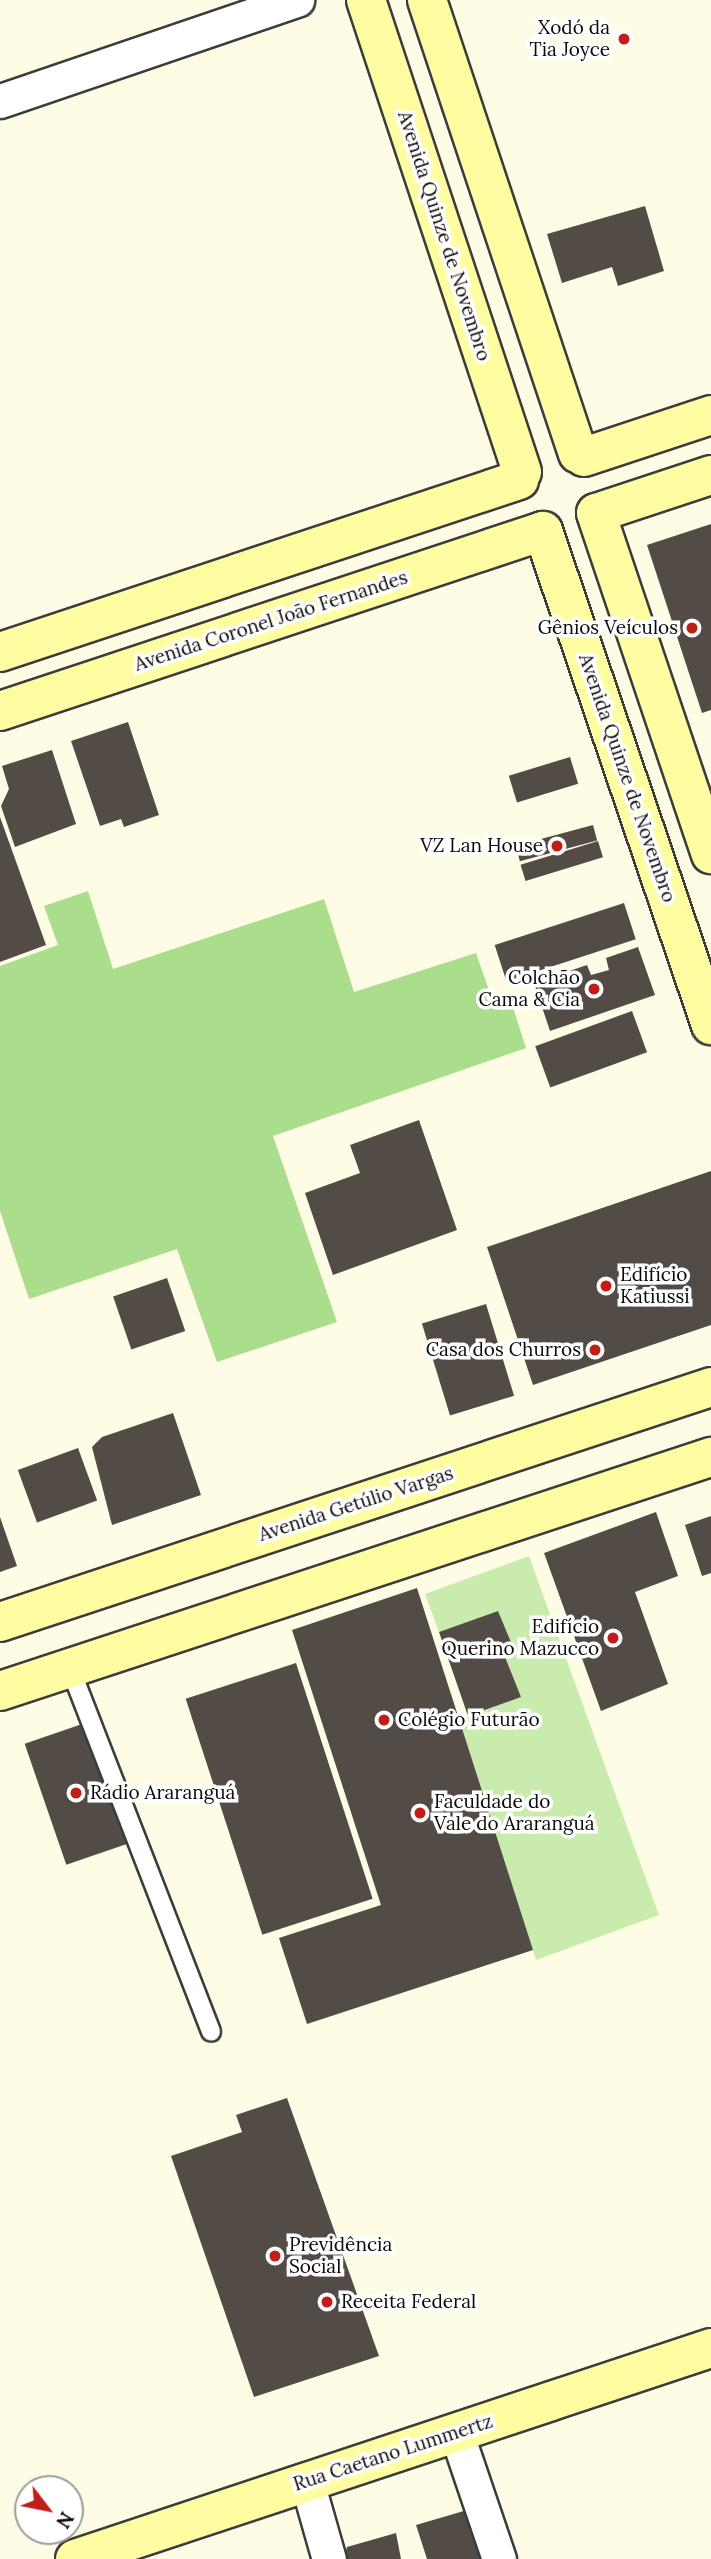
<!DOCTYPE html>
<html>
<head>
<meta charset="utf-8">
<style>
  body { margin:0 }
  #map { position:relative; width:711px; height:2559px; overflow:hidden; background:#fffce6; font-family:Lora,serif }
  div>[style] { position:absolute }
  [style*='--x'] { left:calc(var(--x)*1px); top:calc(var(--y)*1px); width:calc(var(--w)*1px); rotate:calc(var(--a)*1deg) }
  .green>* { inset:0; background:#c9ebae }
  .forest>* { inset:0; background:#aadd8c }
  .building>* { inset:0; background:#534b45; transform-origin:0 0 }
  .roads { filter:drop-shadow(2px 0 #3c3c3c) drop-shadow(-2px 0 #3c3c3c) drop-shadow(0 2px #3c3c3c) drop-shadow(0 -2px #3c3c3c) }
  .lane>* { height:18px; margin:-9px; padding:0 9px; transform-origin:9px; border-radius:9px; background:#fff }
  .street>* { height:33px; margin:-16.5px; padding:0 16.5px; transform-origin:16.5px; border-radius:16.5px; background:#fff }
  .secondary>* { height:38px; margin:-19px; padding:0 19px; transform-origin:19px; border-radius:19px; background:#fffca1 }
  .dots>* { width:19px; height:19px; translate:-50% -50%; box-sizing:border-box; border:4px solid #fff; border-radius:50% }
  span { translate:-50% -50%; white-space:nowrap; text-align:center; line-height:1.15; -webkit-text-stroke:7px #fff; paint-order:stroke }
  .poi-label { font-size:19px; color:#090909 }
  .right { translate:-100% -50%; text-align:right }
  .left { translate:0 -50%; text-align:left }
  .street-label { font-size:19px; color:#090909 }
  .north { position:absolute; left:14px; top:2475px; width:70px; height:70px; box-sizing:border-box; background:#fff; border:2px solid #9d9d9d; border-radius:50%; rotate:122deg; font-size:19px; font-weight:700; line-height:28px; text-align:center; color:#090909 }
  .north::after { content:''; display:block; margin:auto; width:24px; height:32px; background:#c21e19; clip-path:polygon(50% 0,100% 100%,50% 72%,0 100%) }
</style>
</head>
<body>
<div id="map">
  <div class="green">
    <i style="clip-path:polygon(529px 1556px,659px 1915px,536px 1960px,459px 1720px,520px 1697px,505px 1657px,514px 1652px,498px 1611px,439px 1632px,425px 1594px)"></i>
  </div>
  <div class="forest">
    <i style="clip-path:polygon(88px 891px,113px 969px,324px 899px,354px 992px,476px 953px,492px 999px,509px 995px,526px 1048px,273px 1136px,337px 1322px,217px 1362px,177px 1249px,29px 1299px,0 1211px,0 966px,58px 945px,44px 906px)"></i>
  </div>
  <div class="building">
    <i style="clip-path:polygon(645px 206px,664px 271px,618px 286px,612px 267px,562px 283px,547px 234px)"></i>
    <i style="clip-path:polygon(711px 524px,711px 710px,702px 713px,647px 545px)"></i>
    <i style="clip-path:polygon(128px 722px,159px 815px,124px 827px,121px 819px,100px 826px,71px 741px)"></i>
    <i style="clip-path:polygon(52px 750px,76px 824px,15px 847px,1px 806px,9px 789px,2px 766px)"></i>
    <i style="left:570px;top:757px;width:28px;height:64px;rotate:73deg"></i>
    <i style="clip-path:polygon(0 817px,46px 945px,0 962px)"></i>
    <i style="left:593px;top:825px;width:16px;height:80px;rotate:75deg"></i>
    <i style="left:598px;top:841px;width:17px;height:81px;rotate:73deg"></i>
    <i style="left:624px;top:903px;width:38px;height:136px;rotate:72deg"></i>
    <i style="clip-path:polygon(638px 947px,655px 995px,550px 1031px,534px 983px,587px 965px,591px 975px,609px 970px,606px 958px)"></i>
    <i style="left:632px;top:1011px;width:44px;height:103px;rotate:70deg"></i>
    <i style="clip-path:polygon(419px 1120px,457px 1230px,333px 1275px,305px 1193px,360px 1173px,350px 1145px)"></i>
    <i style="clip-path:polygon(711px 1171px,711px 1325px,533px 1385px,487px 1247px)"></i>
    <i style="left:167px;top:1278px;width:56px;height:57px;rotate:71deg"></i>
    <i style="left:486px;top:1304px;width:96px;height:67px;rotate:73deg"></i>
    <i style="clip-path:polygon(173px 1413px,201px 1495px,112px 1525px,92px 1447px,102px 1437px)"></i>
    <i style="left:78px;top:1448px;width:56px;height:64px;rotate:70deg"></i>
    <i style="clip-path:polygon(656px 1512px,678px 1576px,635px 1592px,668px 1684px,601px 1711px,544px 1553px)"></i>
    <i style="clip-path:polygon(711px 1516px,711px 1573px,702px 1576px,685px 1525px)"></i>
    <i style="clip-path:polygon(0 1517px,17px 1566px,0 1572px)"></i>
    <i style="clip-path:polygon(417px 1588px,533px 1950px,307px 2024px,279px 1938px,381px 1905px,292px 1630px)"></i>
    <i style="clip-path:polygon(498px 1611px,515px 1652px,505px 1657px,521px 1697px,468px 1716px,439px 1632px)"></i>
    <i style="left:296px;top:1663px;width:248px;height:116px;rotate:72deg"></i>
    <i style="left:88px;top:1722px;width:128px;height:67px;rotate:71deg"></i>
    <i style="clip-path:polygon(287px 2098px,379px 2356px,254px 2397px,171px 2156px,242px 2132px,236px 2115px)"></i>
    <i style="clip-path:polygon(474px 2508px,487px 2559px,427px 2559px,416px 2525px)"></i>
    <i style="clip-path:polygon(396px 2533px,401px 2559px,344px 2559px,347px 2547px)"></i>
  </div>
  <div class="roads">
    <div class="lane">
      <i style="--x:70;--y:1668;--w:390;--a:68.8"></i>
    </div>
    <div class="street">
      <i style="--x:0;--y:101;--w:314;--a:-18.8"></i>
      <i style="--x:456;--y:2432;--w:134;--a:71.3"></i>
      <i style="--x:307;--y:2482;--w:80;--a:74.1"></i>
    </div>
    <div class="secondary">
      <i style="--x:366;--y:0;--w:497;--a:71.7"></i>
      <i style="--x:427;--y:0;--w:478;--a:71.6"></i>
      <i style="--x:584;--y:457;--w:134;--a:-18.3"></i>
      <i style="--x:711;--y:475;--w:121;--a:161.7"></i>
      <i style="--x:596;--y:513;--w:360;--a:71.4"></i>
      <i style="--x:0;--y:652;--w:547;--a:-18.34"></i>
      <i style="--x:0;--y:711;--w:572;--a:-18.34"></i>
      <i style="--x:543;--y:531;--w:522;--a:71.22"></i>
      <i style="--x:0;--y:1622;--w:749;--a:-18.29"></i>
      <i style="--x:0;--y:1691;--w:749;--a:-18.22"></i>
      <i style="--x:75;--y:2559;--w:670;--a:-18.35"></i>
    </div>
  </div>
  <div class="dots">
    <i style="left:624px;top:39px;background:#c21e19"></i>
    <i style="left:692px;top:628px;background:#c21e19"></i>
    <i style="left:557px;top:846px;background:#c21e19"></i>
    <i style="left:594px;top:989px;background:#c21e19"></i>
    <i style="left:606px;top:1286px;background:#c21e19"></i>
    <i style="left:595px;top:1350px;background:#c21e19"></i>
    <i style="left:613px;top:1638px;background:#c21e19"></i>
    <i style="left:384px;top:1720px;background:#c21e19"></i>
    <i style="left:76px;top:1793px;background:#c21e19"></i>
    <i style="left:420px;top:1813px;background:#c21e19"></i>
    <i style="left:275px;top:2256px;background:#c21e19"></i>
    <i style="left:327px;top:2302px;background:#c21e19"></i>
  </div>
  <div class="poi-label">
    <span class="right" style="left:610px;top:39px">Xodó da<br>Tia Joyce</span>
    <span class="right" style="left:678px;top:628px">Gênios Veículos</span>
    <span class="right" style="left:543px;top:846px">VZ Lan House</span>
    <span class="right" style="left:580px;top:989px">Colchão<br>Cama &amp; Cia</span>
    <span class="left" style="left:620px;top:1286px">Edifício<br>Katiussi</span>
    <span class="right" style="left:581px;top:1350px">Casa dos Churros</span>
    <span class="right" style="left:599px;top:1638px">Edifício<br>Querino Mazucco</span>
    <span class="left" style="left:398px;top:1720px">Colégio Futurão</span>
    <span class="left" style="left:90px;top:1793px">Rádio Araranguá</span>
    <span class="left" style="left:434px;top:1813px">Faculdade do<br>Vale do Araranguá</span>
    <span class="left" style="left:289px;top:2256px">Previdência<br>Social</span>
    <span class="left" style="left:341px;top:2302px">Receita Federal</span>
  </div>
  <div class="street-label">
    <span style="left:444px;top:236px;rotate:72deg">Avenida Quinze de Novembro</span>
    <span style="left:271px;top:621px;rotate:-18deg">Avenida Coronel João Fernandes</span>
    <span style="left:627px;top:778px;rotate:71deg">Avenida Quinze de Novembro</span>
    <span style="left:356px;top:1504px;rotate:-18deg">Avenida Getúlio Vargas</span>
    <span style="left:393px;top:2453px;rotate:-18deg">Rua Caetano Lummertz</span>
  </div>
  <div class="north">N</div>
</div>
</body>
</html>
